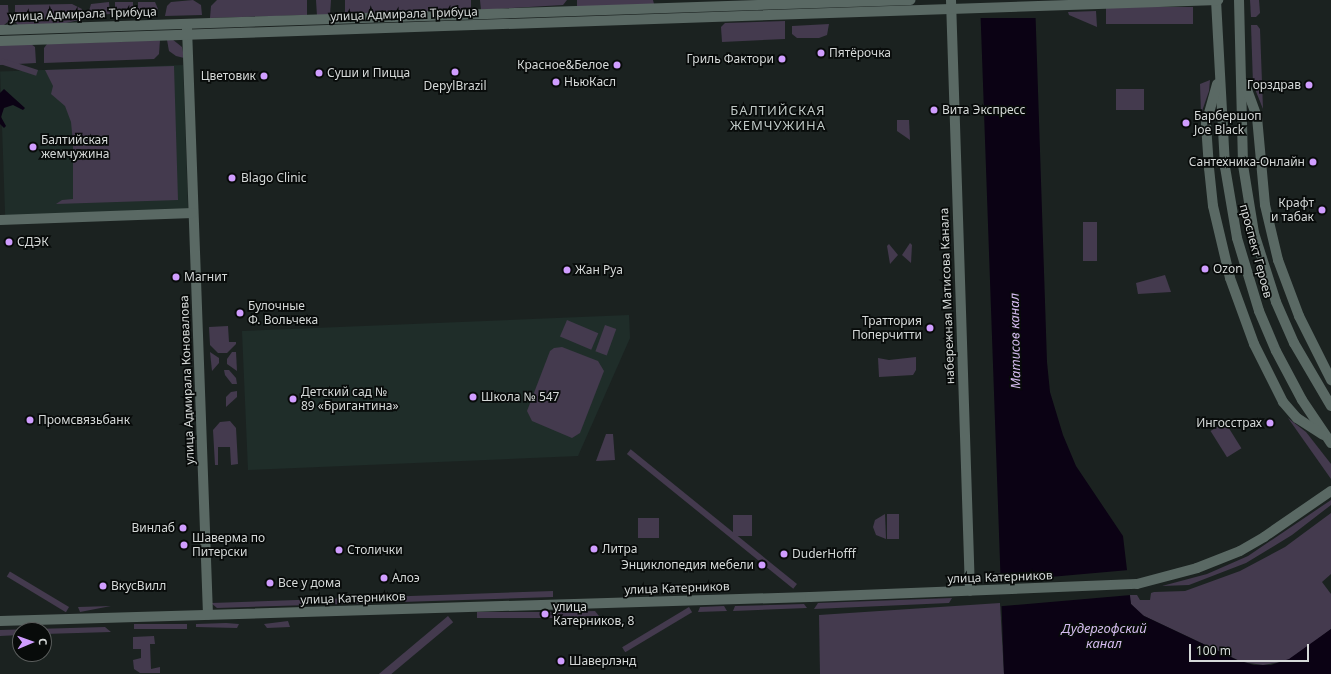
<!DOCTYPE html>
<html>
<head>
<meta charset="utf-8">
<style>
  body { margin:0 }
  #map { position:relative; width:1331px; height:674px; overflow:hidden; background:#1b2220; font-family:"Noto Sans",sans-serif }
  div>[style] { position:absolute }
  [style*='--x'] { left:calc(var(--x)*1px); top:calc(var(--y)*1px); width:calc(var(--w)*1px); rotate:calc(var(--a)*1deg) }
  .built>* { inset:0; background:#1f2d29; transform-origin:0 0 }
  .green>* { inset:0; background:#443a4e; transform-origin:0 0 }
  .water>* { inset:0; background:#0b0214 }
  .pier>* { inset:0; background:#1b2220; transform-origin:0 0 }
  .minor>* { height:10px; margin:-5px; padding:0 5px; transform-origin:5px; border-radius:5px; background:#5a6964 }
  .dots>* { width:11px; height:11px; translate:-50% -50%; box-sizing:border-box; border:2px solid #080b0a; border-radius:50% }
  span { translate:-50% -50%; white-space:nowrap; text-align:center; line-height:1.15; -webkit-text-stroke:3.5px #080b0a; paint-order:stroke }
  .street-label { font-size:12px; color:#d5d9d8 }
  .poi-label { font-size:12px; color:#d5d9d8 }
  .left { translate:0 -50%; text-align:left }
  .right { translate:-100% -50%; text-align:right }
  .neighbourhood-label { font-size:13px; color:#bfc8c5; letter-spacing:1px }
  .water-label { font-size:13px; color:#d4bbee; font-style:italic }
  .north { position:absolute; left:12px; top:622px; width:40px; height:40px; box-sizing:border-box; background:#080b0a; border:1px solid #5a5d5c; border-radius:50%; rotate:88deg; font-size:11px; font-weight:700; line-height:16px; text-align:center; color:#d5d9d8 }
  .north::after { content:''; display:block; margin:auto; width:14px; height:18px; background:#d09dff; clip-path:polygon(50% 0,100% 100%,50% 72%,0 100%) }
  .scale { position:absolute; left:1189px; top:644px; width:120px; height:18px; box-sizing:border-box; border:2px solid #d5d9d8; border-top:0; padding-left:5px; font-size:12px; line-height:14px; white-space:nowrap; color:#d5d9d8; -webkit-text-stroke:3px #080b0a; paint-order:stroke }
</style>
</head>
<body>
<div id="map">
  <div class="built">
    <i style="left:183px;top:65px;width:145px;height:183px;rotate:88deg"></i>
    <i style="clip-path:polygon(629px 315px,630px 338px,578px 456px,248px 470px,242px 331px)"></i>
  </div>
  <div class="green">
    <i style="clip-path:polygon(193px 0,201px 5px,202px 15px,165px 16px,167px 6px,171px 2px)"></i>
    <i style="clip-path:polygon(217px 0,307px 0,307px 15px,210px 18px,211px 6px)"></i>
    <i style="clip-path:polygon(316px 0,331px 0,330px 15px,317px 16px)"></i>
    <i style="clip-path:polygon(345px 0,471px 0,471px 11px,345px 14px)"></i>
    <i style="clip-path:polygon(480px 0,567px 0,563px 5px,481px 10px)"></i>
    <i style="clip-path:polygon(577px 0,653px 0,654px 4px,577px 7px)"></i>
    <i style="clip-path:polygon(1250px 0,1259px 0,1260px 13px,1256px 17px,1251px 17px)"></i>
    <i style="clip-path:polygon(109px 2px,110px 14px,94px 15px,89px 11px,91px 4px)"></i>
    <i style="left:133px;top:2px;width:11px;height:18px;rotate:90deg"></i>
    <i style="clip-path:polygon(138px 2px,155px 2px,158px 9px,152px 13px,138px 13px)"></i>
    <i style="clip-path:polygon(72px 4px,82px 9px,83px 19px,62px 24px,19px 26px,15px 22px,15px 5px)"></i>
    <i style="clip-path:polygon(0 5px,8px 5px,9px 21px,4px 25px,0 26px)"></i>
    <i style="left:1193px;top:7px;width:17px;height:87px;rotate:90deg"></i>
    <i style="clip-path:polygon(1096px 11px,1097px 27px,1069px 15px,1068px 12px)"></i>
    <i style="clip-path:polygon(785px 21px,785px 39px,722px 42px,721px 27px,725px 23px)"></i>
    <i style="clip-path:polygon(829px 24px,827px 35px,819px 38px,797px 38px,792px 34px,792px 26px)"></i>
    <i style="clip-path:polygon(1251px 25px,1257px 25px,1260px 29px,1263px 109px,1253px 84px)"></i>
    <i style="clip-path:polygon(172px 39px,182px 47px,184px 58px,176px 56px,169px 51px,167px 40px)"></i>
    <i style="clip-path:polygon(160px 40px,159px 54px,154px 59px,44px 63px,44px 48px,47px 44px)"></i>
    <i style="clip-path:polygon(31px 44px,35px 47px,36px 63px,0 65px,0 45px)"></i>
    <i style="clip-path:polygon(174px 66px,178px 200px,56px 204px,62px 200px,73px 199px,73px 143px,71px 122px,65px 106px,51px 94px,53px 86px,45px 70px)"></i>
    <i style="left:38px;top:70px;width:6px;height:38px;rotate:108deg"></i>
    <i style="clip-path:polygon(1210px 80px,1209px 91px,1201px 114px,1200px 84px)"></i>
    <i style="left:1116px;top:89px;width:28px;height:21px"></i>
    <i style="clip-path:polygon(897px 120px,909px 120px,910px 140px,897px 131px)"></i>
    <i style="left:1083px;top:222px;width:14px;height:39px"></i>
    <i style="clip-path:polygon(910px 243px,912px 245px,911px 263px,902px 255px)"></i>
    <i style="clip-path:polygon(889px 244px,898px 255px,890px 264px,887px 246px)"></i>
    <i style="clip-path:polygon(1165px 275px,1171px 292px,1138px 294px,1136px 283px)"></i>
    <i style="left:567px;top:320px;width:34px;height:18px;rotate:23deg"></i>
    <i style="left:605px;top:325px;width:12px;height:28px;rotate:20deg"></i>
    <i style="clip-path:polygon(228px 326px,229px 342px,236px 342px,236px 344px,227px 353px,218px 353px,210px 345px,209px 327px)"></i>
    <i style="clip-path:polygon(562px 347px,598px 361px,604px 371px,580px 433px,572px 438px,532px 421px,527px 411px,550px 351px,554px 348px)"></i>
    <i style="clip-path:polygon(210px 352px,219px 358px,219px 363px,212px 371px)"></i>
    <i style="clip-path:polygon(232px 352px,236px 352px,237px 371px,227px 364px,227px 359px)"></i>
    <i style="clip-path:polygon(916px 357px,916px 370px,913px 375px,879px 377px,878px 358px,889px 360px)"></i>
    <i style="clip-path:polygon(224px 370px,229px 370px,236px 378px,237px 384px,232px 384px,225px 375px)"></i>
    <i style="clip-path:polygon(237px 391px,237px 397px,226px 407px,226px 397px,231px 392px)"></i>
    <i style="clip-path:polygon(1288px 418px,1306px 432px,1331px 464px,1331px 479px)"></i>
    <i style="clip-path:polygon(230px 421px,236px 428px,238px 464px,231px 465px,230px 447px,218px 447px,218px 465px,215px 465px,213px 430px,220px 422px)"></i>
    <i style="left:1225px;top:422px;width:31px;height:17px;rotate:58deg"></i>
    <i style="clip-path:polygon(606px 434px,613px 434px,615px 460px,596px 461px)"></i>
    <i style="clip-path:polygon(1331px 500px,1331px 505px,1292px 535px,1246px 563px,1189px 585px,1162px 586px,1207px 574px,1248px 556px)"></i>
    <i style="clip-path:polygon(1331px 513px,1331px 574px,1322px 582px,1331px 594px,1331px 629px,1299px 654px,1286px 661px,1263px 665px,1242px 662px,1140px 614px,1131px 604px,1129px 595px,1137px 595px,1140px 600px,1150px 600px,1151px 593px,1154px 592px,1185px 591px,1240px 571px,1285px 547px)"></i>
    <i style="clip-path:polygon(885px 514px,886px 539px,876px 535px,873px 527px,875px 520px)"></i>
    <i style="left:887px;top:514px;width:12px;height:25px"></i>
    <i style="left:733px;top:515px;width:19px;height:21px"></i>
    <i style="left:638px;top:518px;width:21px;height:20px"></i>
    <i style="left:797px;top:584px;width:6px;height:214px;rotate:129deg"></i>
    <i style="clip-path:polygon(553px 591px,553px 597px,217px 608px,211px 603px)"></i>
    <i style="clip-path:polygon(952px 598px,949px 603px,814px 609px,818px 603px)"></i>
    <i style="clip-path:polygon(1000px 603px,1004px 674px,820px 674px,819px 615px)"></i>
    <i style="clip-path:polygon(804px 604px,807px 608px,733px 611px,735px 606px)"></i>
    <i style="clip-path:polygon(111px 606px,80px 612px,78px 607px)"></i>
    <i style="clip-path:polygon(724px 606px,727px 611px,698px 612px,700px 607px)"></i>
    <i style="left:69px;top:607px;width:6px;height:69px;rotate:121deg"></i>
    <i style="left:689px;top:607px;width:6px;height:78px;rotate:59deg"></i>
    <i style="clip-path:polygon(595px 611px,599px 616px,557px 618px,557px 612px)"></i>
    <i style="left:553px;top:612px;width:6px;height:76px;rotate:90deg"></i>
    <i style="left:448px;top:616px;width:8px;height:145px;rotate:50deg"></i>
    <i style="clip-path:polygon(288px 621px,290px 627px,267px 628px,264px 624px)"></i>
    <i style="clip-path:polygon(226px 623px,239px 624px,237px 628px,196px 627px,196px 624px)"></i>
    <i style="left:187px;top:624px;width:5px;height:53px;rotate:90deg"></i>
    <i style="clip-path:polygon(105px 627px,111px 632px,44px 634px,44px 630px,20px 630px,20px 635px,0 636px,0 630px)"></i>
    <i style="clip-path:polygon(154px 636px,155px 644px,150px 644px,151px 669px,160px 667px,160px 673px,140px 673px,134px 669px,133px 660px,141px 658px,141px 649px,133px 649px,133px 637px)"></i>
  </div>
  <div class="water">
    <i style="clip-path:polygon(980px 0,1035px 0,1047px 362px,1050px 392px,1063px 435px,1076px 466px,1123px 536px,1131px 604px,1144px 616px,1237px 660px,1254px 665px,1271px 665px,1289px 659px,1331px 629px,1331px 674px,1004px 674px)"></i>
    <i style="clip-path:polygon(4px 89px,25px 108px,23px 110px,13px 105px,4px 108px,1px 117px,6px 126px,4px 128px,0 124px,0 93px)"></i>
  </div>
  <div class="pier">
    <i style="left:978px;top:0;width:59px;height:18px"></i>
    <i style="left:1129px;top:570px;width:25px;height:131px;rotate:85deg"></i>
  </div>
  <div class="minor">
    <i style="--x:951;--y:0;--w:591;--a:88.16"></i>
    <i style="--x:1216;--y:0;--w:167;--a:86.9"></i>
    <i style="--x:1225;--y:167;--w:72;--a:80.4"></i>
    <i style="--x:1237;--y:238;--w:76;--a:73.2"></i>
    <i style="--x:1259;--y:311;--w:43;--a:67"></i>
    <i style="--x:1276;--y:351;--w:55;--a:62"></i>
    <i style="--x:1302;--y:400;--w:52;--a:56"></i>
    <i style="--x:1239;--y:0;--w:165;--a:88.6"></i>
    <i style="--x:1243;--y:165;--w:69;--a:80.8"></i>
    <i style="--x:1254;--y:233;--w:72;--a:72.3"></i>
    <i style="--x:1276;--y:302;--w:45;--a:66.3"></i>
    <i style="--x:1294;--y:343;--w:73;--a:59.6"></i>
    <i style="--x:187;--y:28;--w:587;--a:87.95"></i>
    <i style="--x:0;--y:30;--w:911;--a:-1.89"></i>
    <i style="--x:0;--y:41;--w:1219;--a:-1.93"></i>
    <i style="--x:1217;--y:84;--w:41;--a:105.4"></i>
    <i style="--x:1206;--y:124;--w:44;--a:86.1"></i>
    <i style="--x:1209;--y:168;--w:38;--a:84"></i>
    <i style="--x:1213;--y:206;--w:74;--a:76.7"></i>
    <i style="--x:1230;--y:278;--w:70;--a:70"></i>
    <i style="--x:1254;--y:344;--w:65;--a:63.4"></i>
    <i style="--x:1283;--y:402;--w:21;--a:49"></i>
    <i style="--x:1297;--y:418;--w:31;--a:33"></i>
    <i style="--x:1245;--y:84;--w:35;--a:70"></i>
    <i style="--x:1257;--y:117;--w:88;--a:84.8"></i>
    <i style="--x:1265;--y:205;--w:57;--a:76.7"></i>
    <i style="--x:1278;--y:260;--w:60;--a:69.4"></i>
    <i style="--x:1299;--y:316;--w:72;--a:63.4"></i>
    <i style="--x:0;--y:220;--w:193;--a:-2.1"></i>
    <i style="--x:0;--y:621;--w:810;--a:-1.7"></i>
    <i style="--x:810;--y:597;--w:327;--a:-2.3"></i>
    <i style="--x:1137;--y:584;--w:62;--a:-14.9"></i>
    <i style="--x:1197;--y:568;--w:46;--a:-21.6"></i>
    <i style="--x:1240;--y:551;--w:28;--a:-30"></i>
    <i style="--x:1264;--y:537;--w:81;--a:-34.5"></i>
  </div>
  <div class="dots">
    <i style="left:821px;top:53px;background:#d09dff"></i>
    <i style="left:782px;top:59px;background:#d09dff"></i>
    <i style="left:617px;top:65px;background:#d09dff"></i>
    <i style="left:455px;top:72px;background:#d09dff"></i>
    <i style="left:319px;top:73px;background:#d09dff"></i>
    <i style="left:264px;top:76px;background:#d09dff"></i>
    <i style="left:556px;top:82px;background:#d09dff"></i>
    <i style="left:1309px;top:85px;background:#d09dff"></i>
    <i style="left:934px;top:110px;background:#d09dff"></i>
    <i style="left:1186px;top:123px;background:#d09dff"></i>
    <i style="left:33px;top:147px;background:#d09dff"></i>
    <i style="left:1313px;top:162px;background:#d09dff"></i>
    <i style="left:232px;top:178px;background:#d09dff"></i>
    <i style="left:1322px;top:210px;background:#d09dff"></i>
    <i style="left:9px;top:242px;background:#d09dff"></i>
    <i style="left:1205px;top:269px;background:#d09dff"></i>
    <i style="left:567px;top:270px;background:#d09dff"></i>
    <i style="left:176px;top:277px;background:#d09dff"></i>
    <i style="left:240px;top:313px;background:#d09dff"></i>
    <i style="left:930px;top:328px;background:#d09dff"></i>
    <i style="left:473px;top:397px;background:#d09dff"></i>
    <i style="left:293px;top:399px;background:#d09dff"></i>
    <i style="left:30px;top:420px;background:#d09dff"></i>
    <i style="left:1270px;top:423px;background:#d09dff"></i>
    <i style="left:183px;top:528px;background:#d09dff"></i>
    <i style="left:184px;top:545px;background:#d09dff"></i>
    <i style="left:594px;top:549px;background:#d09dff"></i>
    <i style="left:339px;top:550px;background:#d09dff"></i>
    <i style="left:784px;top:554px;background:#d09dff"></i>
    <i style="left:762px;top:565px;background:#d09dff"></i>
    <i style="left:384px;top:578px;background:#d09dff"></i>
    <i style="left:270px;top:583px;background:#d09dff"></i>
    <i style="left:103px;top:586px;background:#d09dff"></i>
    <i style="left:545px;top:614px;background:#d09dff"></i>
    <i style="left:561px;top:661px;background:#d09dff"></i>
  </div>
  <div class="street-label">
    <span style="left:83px;top:14px;rotate:-2deg">улица Адмирала Трибуца</span>
    <span style="left:404px;top:14px;rotate:-2deg">улица Адмирала Трибуца</span>
    <span style="left:1256px;top:251px;rotate:75deg">проспект Героев</span>
    <span style="left:947px;top:296px;rotate:-92deg">набережная Матисова Канала</span>
    <span style="left:187px;top:380px;rotate:-92deg">улица Адмирала Коновалова</span>
    <span style="left:1000px;top:577px;rotate:-2deg">улица Катерников</span>
    <span style="left:677px;top:588px;rotate:-2deg">улица Катерников</span>
    <span style="left:353px;top:598px;rotate:-2deg">улица Катерников</span>
  </div>
  <div class="poi-label">
    <span class="left" style="left:829px;top:53px">Пятёрочка</span>
    <span class="right" style="left:774px;top:59px">Гриль Фактори</span>
    <span class="right" style="left:609px;top:65px">Красное&amp;Белое</span>
    <span class="left" style="left:327px;top:73px">Суши и Пицца</span>
    <span class="right" style="left:256px;top:76px">Цветовик</span>
    <span class="left" style="left:564px;top:82px">НьюКасл</span>
    <span class="right" style="left:1301px;top:85px">Горздрав</span>
    <span style="left:455px;top:86px">DepylBrazil</span>
    <span class="left" style="left:942px;top:110px">Вита Экспресс</span>
    <span class="left" style="left:1194px;top:123px">Барбершоп<br>Joe Black</span>
    <span class="left" style="left:41px;top:147px">Балтийская<br>жемчужина</span>
    <span class="right" style="left:1305px;top:162px">Сантехника-Онлайн</span>
    <span class="left" style="left:241px;top:178px">Blago Clinic</span>
    <span class="right" style="left:1314px;top:210px">Крафт<br>и табак</span>
    <span class="left" style="left:17px;top:242px">СДЭК</span>
    <span class="left" style="left:1213px;top:269px">Ozon</span>
    <span class="left" style="left:575px;top:270px">Жан Руа</span>
    <span class="left" style="left:184px;top:277px">Магнит</span>
    <span class="left" style="left:248px;top:313px">Булочные<br>Ф. Вольчека</span>
    <span class="right" style="left:922px;top:328px">Траттория<br>Поперчитти</span>
    <span class="left" style="left:301px;top:399px">Детский сад №<br>89 «Бригантина»</span>
    <span class="left" style="left:481px;top:397px">Школа № 547</span>
    <span class="left" style="left:38px;top:420px">Промсвязьбанк</span>
    <span class="right" style="left:1262px;top:423px">Ингосстрах</span>
    <span class="right" style="left:175px;top:528px">Винлаб</span>
    <span class="left" style="left:192px;top:545px">Шаверма по<br>Питерски</span>
    <span class="left" style="left:602px;top:549px">Литра</span>
    <span class="left" style="left:347px;top:550px">Столички</span>
    <span class="left" style="left:792px;top:554px">DuderHofff</span>
    <span class="right" style="left:754px;top:565px">Энциклопедия мебели</span>
    <span class="left" style="left:392px;top:578px">Алоэ</span>
    <span class="left" style="left:278px;top:583px">Все у дома</span>
    <span class="left" style="left:111px;top:586px">ВкусВилл</span>
    <span class="left" style="left:553px;top:614px">улица<br>Катерников, 8</span>
    <span class="left" style="left:569px;top:661px">Шаверлэнд</span>
  </div>
  <div class="neighbourhood-label">
    <span style="left:778px;top:118px">БАЛТИЙСКАЯ<br>ЖЕМЧУЖИНА</span>
  </div>
  <div class="water-label">
    <span style="left:1015px;top:341px;rotate:-91deg">Матисов канал</span>
    <span style="left:1104px;top:636px">Дудергофский<br>канал</span>
  </div>
  <div class="north">С</div>
  <div class="scale">100 m</div>
</div>
</body>
</html>
